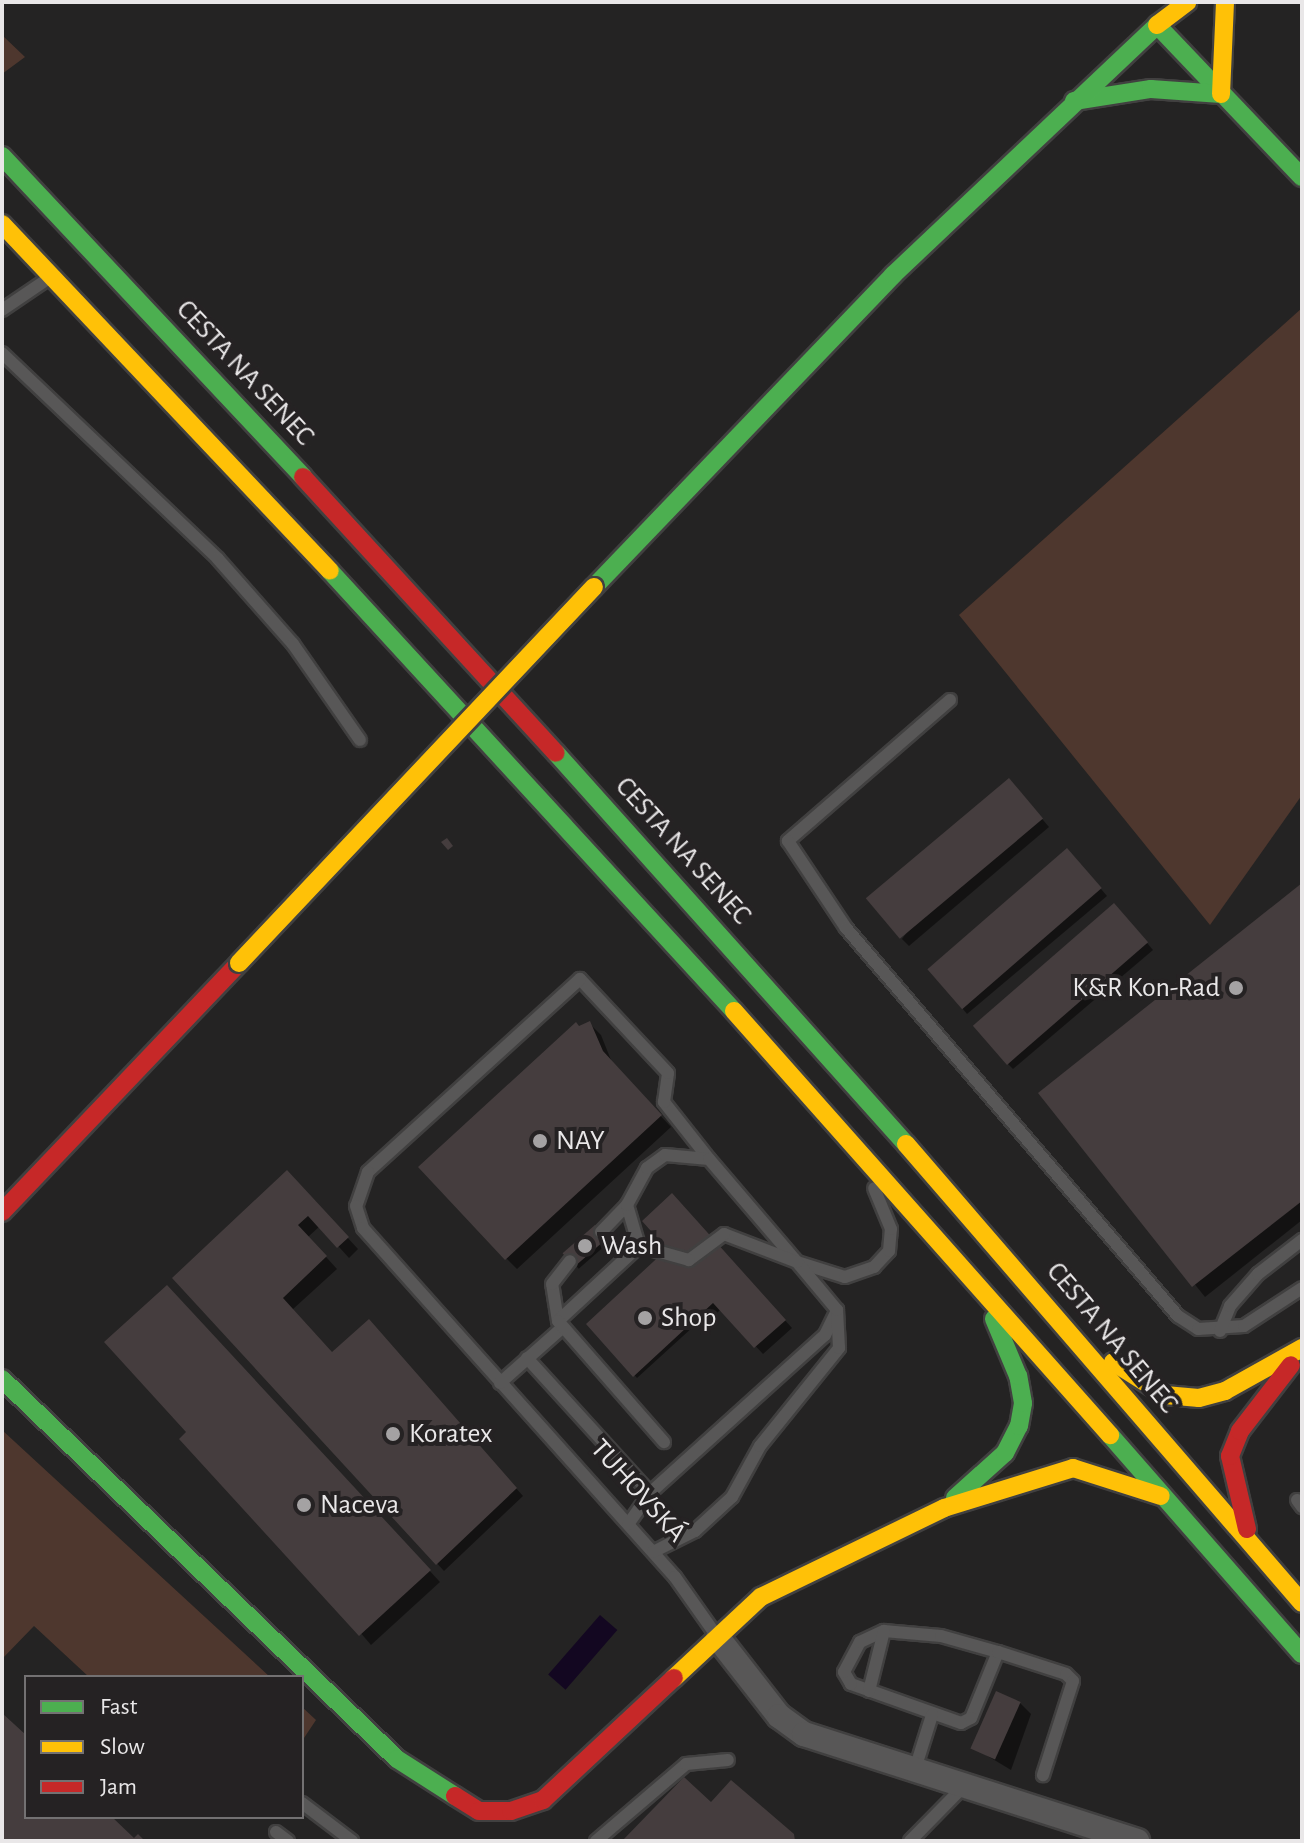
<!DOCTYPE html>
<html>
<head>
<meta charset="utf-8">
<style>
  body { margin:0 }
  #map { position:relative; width:1304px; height:1843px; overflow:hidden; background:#242323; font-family:"Alegreya Sans",sans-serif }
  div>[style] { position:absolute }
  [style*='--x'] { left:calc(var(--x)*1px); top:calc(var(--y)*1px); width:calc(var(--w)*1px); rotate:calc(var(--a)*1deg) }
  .green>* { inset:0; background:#4e372e }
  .water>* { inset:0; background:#130721; transform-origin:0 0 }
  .shadow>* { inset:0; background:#0007; transform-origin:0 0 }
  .building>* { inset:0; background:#453d3e; transform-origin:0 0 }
  .roads { filter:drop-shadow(2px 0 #414040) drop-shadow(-2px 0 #414040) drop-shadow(0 2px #414040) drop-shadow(0 -2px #414040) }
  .lane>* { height:12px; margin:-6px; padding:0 6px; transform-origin:6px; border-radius:6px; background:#585757 }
  .street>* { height:24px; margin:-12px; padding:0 12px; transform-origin:12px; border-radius:12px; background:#585757 }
  .fast>* { height:18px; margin:-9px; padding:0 9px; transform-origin:9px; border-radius:9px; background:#4caf50 }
  .slow>* { height:18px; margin:-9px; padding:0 9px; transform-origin:9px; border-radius:9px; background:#ffc107 }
  .jam>* { height:18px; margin:-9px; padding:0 9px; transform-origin:9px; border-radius:9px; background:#c62828 }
  .bridges { filter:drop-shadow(2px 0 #414040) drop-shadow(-2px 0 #414040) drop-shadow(0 2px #414040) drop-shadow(0 -2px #414040) }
  .slow-bridge>* { height:18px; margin:-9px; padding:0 9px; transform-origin:9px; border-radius:9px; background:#ffc107 }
  .dots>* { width:22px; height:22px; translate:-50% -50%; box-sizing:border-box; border:4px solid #252223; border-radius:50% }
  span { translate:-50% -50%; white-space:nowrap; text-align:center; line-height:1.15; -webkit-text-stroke:8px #252223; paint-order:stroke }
  .street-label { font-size:28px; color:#e9e7e8 }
  .poi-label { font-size:28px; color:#e9e7e8 }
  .right { translate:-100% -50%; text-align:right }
  .left { translate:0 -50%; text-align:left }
  .frame { position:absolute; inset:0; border:4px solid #e9e7e8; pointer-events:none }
  .legend { position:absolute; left:24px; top:1675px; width:280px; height:144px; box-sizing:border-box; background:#252223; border:2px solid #737172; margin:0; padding:10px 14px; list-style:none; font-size:24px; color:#e9e7e8 }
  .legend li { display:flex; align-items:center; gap:16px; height:40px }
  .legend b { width:40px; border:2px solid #737172 }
</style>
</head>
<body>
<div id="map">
  <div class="green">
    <i style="clip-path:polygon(2px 35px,25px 57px,2px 74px)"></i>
    <i style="clip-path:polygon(1302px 308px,1302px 795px,1210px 925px,959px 615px)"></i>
    <i style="clip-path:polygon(2px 1430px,270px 1677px,89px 1677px,34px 1626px,2px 1659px)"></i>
    <i style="clip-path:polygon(302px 1707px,316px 1720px,302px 1741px)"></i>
  </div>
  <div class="water">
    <i style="left:600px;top:1615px;width:23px;height:79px;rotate:41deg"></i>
  </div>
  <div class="shadow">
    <i style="clip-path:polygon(1016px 788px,1049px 827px,909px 946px,902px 939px)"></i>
    <i style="clip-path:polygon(1074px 857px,1107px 896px,967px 1014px,929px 968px)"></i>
    <i style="clip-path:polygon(1302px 886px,1302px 1220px,1205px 1297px,1041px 1093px)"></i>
    <i style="clip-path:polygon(1121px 912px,1153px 950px,1013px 1069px,1006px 1062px)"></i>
    <i style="clip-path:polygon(590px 1024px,601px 1035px,613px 1065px,671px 1127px,517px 1269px,506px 1258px,579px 1028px)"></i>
    <i style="clip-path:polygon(298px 1184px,358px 1249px,349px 1258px,320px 1226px,308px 1237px,337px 1269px,292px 1310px,332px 1355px,375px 1329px,523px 1496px,444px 1571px,175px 1278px)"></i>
    <i style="clip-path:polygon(679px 1203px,792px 1328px,763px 1354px,721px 1309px,712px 1318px,702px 1308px,705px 1316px,637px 1378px,589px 1324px,669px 1249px)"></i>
    <i style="left:595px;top:1228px;width:20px;height:39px;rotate:49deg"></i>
    <i style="clip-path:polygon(178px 1298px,440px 1582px,371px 1645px,189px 1432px)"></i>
    <i style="clip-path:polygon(1020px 1703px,1031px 1714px,1011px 1770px,976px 1749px)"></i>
  </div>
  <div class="building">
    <i style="left:1009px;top:778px;width:53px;height:187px;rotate:50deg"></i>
    <i style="clip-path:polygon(447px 838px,453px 846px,448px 850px,441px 842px)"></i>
    <i style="left:1067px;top:848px;width:53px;height:185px;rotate:49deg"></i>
    <i style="clip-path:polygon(1302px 883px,1302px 1201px,1192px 1287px,1038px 1093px)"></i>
    <i style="left:1114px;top:903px;width:52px;height:187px;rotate:49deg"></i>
    <i style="clip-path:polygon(590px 1021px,603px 1051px,662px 1115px,505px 1260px,418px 1167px,576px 1022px,579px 1026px)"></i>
    <i style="clip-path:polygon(287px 1170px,349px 1237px,337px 1248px,308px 1216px,298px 1225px,327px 1256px,283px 1298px,332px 1352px,369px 1319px,517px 1488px,436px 1565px,172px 1278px)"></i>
    <i style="clip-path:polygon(672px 1193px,786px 1320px,754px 1348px,713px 1303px,633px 1377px,586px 1324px,667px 1249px,642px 1221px)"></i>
    <i style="left:595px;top:1225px;width:18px;height:43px;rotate:49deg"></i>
    <i style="clip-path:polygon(167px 1285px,431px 1570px,359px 1636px,179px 1439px,186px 1432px,104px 1342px)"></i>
    <i style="left:996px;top:1691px;width:27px;height:63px;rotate:24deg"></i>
    <i style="clip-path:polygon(2px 1713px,26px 1735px,26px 1817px,112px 1817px,134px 1838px,138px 1834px,145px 1841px,2px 1841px)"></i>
    <i style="clip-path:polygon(684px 1777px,711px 1802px,731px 1780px,794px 1834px,795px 1841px,622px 1841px)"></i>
  </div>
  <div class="roads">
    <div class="lane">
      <i style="--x:2;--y:310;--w:57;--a:-34.2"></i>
      <i style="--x:2;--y:353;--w:298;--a:43.6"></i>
      <i style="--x:218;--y:559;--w:113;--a:48.6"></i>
      <i style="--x:293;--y:644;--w:117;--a:55.1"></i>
      <i style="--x:950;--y:700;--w:215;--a:139"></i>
      <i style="--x:788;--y:841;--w:105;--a:56.3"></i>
      <i style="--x:846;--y:928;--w:511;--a:49.45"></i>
      <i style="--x:1178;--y:1316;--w:24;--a:33"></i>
      <i style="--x:1198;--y:1329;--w:46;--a:-3.7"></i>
      <i style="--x:1244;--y:1326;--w:69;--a:-33.2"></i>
      <i style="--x:709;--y:1159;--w:73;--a:-128.3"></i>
      <i style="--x:664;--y:1102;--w:29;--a:-82"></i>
      <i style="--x:668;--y:1073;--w:129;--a:-133.1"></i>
      <i style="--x:580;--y:979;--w:287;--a:137.7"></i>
      <i style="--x:368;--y:1172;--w:36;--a:109"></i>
      <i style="--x:356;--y:1206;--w:23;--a:72"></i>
      <i style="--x:363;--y:1228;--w:468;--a:48.2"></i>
      <i style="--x:675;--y:1577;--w:71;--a:54.7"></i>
      <i style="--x:601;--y:1232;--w:37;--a:-46"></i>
      <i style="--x:639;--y:1246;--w:43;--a:-106.3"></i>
      <i style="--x:627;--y:1205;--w:42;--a:-61.6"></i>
      <i style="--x:647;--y:1168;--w:22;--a:-36"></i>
      <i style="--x:665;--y:1155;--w:44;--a:5.2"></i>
      <i style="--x:709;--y:1159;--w:135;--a:49.5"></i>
      <i style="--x:797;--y:1262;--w:50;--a:17.4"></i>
      <i style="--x:845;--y:1277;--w:31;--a:-19"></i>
      <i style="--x:874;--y:1267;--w:22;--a:-47"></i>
      <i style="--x:889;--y:1251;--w:22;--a:-85"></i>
      <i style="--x:891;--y:1229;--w:44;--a:-112.5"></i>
      <i style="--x:558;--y:1321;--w:37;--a:-99"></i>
      <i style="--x:552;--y:1284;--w:29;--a:-52"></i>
      <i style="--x:1220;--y:1331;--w:27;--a:-68"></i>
      <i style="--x:1230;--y:1306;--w:43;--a:-48.8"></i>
      <i style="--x:1258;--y:1274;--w:56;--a:-37.7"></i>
      <i style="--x:527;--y:1358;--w:183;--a:47.7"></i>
      <i style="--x:650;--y:1493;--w:38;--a:125"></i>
      <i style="--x:500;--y:1383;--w:84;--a:-41.6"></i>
      <i style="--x:650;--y:1493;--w:236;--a:-42.1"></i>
      <i style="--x:825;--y:1335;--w:28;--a:-64"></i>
      <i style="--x:1297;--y:1500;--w:9;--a:54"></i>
      <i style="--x:653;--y:1552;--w:47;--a:-26.6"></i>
      <i style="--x:695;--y:1531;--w:50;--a:-42.6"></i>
      <i style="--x:732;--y:1497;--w:58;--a:-61.2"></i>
      <i style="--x:760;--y:1446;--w:126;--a:-51.1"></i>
      <i style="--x:839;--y:1348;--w:38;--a:-93"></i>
      <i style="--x:837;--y:1310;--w:62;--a:-129.8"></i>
      <i style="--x:797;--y:1262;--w:78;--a:-159"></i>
      <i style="--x:724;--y:1234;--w:44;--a:143.4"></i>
      <i style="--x:689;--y:1260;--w:52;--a:-164.4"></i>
      <i style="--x:639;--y:1246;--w:110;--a:137.2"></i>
      <i style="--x:558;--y:1321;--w:161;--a:48.8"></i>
      <i style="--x:998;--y:1652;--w:71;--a:112.2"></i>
      <i style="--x:971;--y:1718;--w:11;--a:153"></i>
      <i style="--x:961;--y:1723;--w:117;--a:-160.5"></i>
      <i style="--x:851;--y:1684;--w:14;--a:-120"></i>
      <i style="--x:844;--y:1672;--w:34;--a:-62"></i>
      <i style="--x:860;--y:1642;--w:26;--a:-25"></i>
      <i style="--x:884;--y:1631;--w:57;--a:5"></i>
      <i style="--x:941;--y:1636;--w:59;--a:15.7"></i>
      <i style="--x:998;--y:1652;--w:71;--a:17.9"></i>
      <i style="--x:1066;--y:1674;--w:10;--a:45"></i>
      <i style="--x:1073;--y:1681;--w:99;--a:107.7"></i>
      <i style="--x:869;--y:1691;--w:62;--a:-76"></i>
      <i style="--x:915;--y:1769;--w:57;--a:-72.5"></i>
      <i style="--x:302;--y:1803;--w:63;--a:37.2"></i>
      <i style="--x:276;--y:1832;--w:15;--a:37"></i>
      <i style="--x:596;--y:1841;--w:118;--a:-40.5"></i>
      <i style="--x:686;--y:1764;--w:42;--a:-5.4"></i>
      <i style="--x:910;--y:1841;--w:78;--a:-45.5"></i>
    </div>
    <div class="street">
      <i style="--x:718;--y:1638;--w:99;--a:52"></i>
      <i style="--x:779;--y:1716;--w:31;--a:36"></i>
      <i style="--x:804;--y:1734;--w:350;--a:17.8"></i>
    </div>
    <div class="fast">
      <i style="--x:1157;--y:25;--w:210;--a:46.4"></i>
      <i style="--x:1074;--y:101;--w:78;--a:-8.9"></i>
      <i style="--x:1151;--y:89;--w:70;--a:4.1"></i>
      <i style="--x:2;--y:156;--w:440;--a:46.8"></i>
      <i style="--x:330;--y:571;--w:597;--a:47.44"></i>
      <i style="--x:594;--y:587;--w:432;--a:-46.2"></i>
      <i style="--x:893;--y:275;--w:364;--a:-43.4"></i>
      <i style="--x:556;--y:753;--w:525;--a:48.17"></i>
      <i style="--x:2;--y:1379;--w:548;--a:43.89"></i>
      <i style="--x:397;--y:1759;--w:69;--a:32.5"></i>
      <i style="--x:1110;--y:1435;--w:291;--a:48.8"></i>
      <i style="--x:955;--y:1498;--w:67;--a:-42"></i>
      <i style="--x:1005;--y:1453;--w:30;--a:-63"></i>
      <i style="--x:1019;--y:1426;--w:23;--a:-80"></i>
      <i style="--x:1023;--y:1403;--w:27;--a:-100"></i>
      <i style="--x:1018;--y:1376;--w:62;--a:-112.8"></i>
    </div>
    <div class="slow">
      <i style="--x:1157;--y:25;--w:38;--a:-37"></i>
      <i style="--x:1221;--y:94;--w:92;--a:-87.5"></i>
      <i style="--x:2;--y:224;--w:477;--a:46.6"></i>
      <i style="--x:734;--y:1011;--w:567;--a:48.43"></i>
      <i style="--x:906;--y:1144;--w:606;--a:49.21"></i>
      <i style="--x:1113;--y:1362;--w:62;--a:32.4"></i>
      <i style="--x:1165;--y:1395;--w:34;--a:5"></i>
      <i style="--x:1199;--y:1398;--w:27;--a:-15"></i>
      <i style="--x:1225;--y:1391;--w:88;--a:-29.2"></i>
      <i style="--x:674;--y:1678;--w:119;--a:-43"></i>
      <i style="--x:761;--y:1597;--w:203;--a:-25.9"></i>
      <i style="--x:944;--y:1508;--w:135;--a:-17.2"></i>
      <i style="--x:1073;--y:1468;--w:92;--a:17.7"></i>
    </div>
    <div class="jam">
      <i style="--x:303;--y:477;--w:374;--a:47.5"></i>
      <i style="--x:2;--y:1212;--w:344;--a:-46.4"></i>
      <i style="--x:1247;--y:1529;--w:75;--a:-103.1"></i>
      <i style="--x:1230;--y:1456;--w:27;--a:-68"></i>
      <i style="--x:1240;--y:1431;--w:83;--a:-52.3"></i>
      <i style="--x:455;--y:1796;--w:28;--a:32"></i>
      <i style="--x:479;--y:1811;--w:32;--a:0"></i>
      <i style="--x:511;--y:1811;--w:34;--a:-19"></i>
      <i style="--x:543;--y:1800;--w:179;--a:-43"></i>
    </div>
  </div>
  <div class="bridges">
    <div class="slow-bridge">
      <i style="--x:239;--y:963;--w:517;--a:-46.65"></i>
    </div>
  </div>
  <div class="dots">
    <i style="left:1236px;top:988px;background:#a4a2a3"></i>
    <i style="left:540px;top:1141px;background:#a4a2a3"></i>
    <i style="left:585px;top:1246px;background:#a4a2a3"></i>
    <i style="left:645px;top:1318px;background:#a4a2a3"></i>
    <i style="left:393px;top:1434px;background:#a4a2a3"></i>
    <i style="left:304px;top:1505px;background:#a4a2a3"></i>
  </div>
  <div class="street-label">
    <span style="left:245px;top:373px;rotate:47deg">CESTA NA SENEC</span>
    <span style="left:683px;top:851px;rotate:48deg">CESTA NA SENEC</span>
    <span style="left:1112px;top:1338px;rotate:50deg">CESTA NA SENEC</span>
    <span style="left:638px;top:1491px;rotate:48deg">TUHOVSKÁ</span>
  </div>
  <div class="poi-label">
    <span class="right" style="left:1220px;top:988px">K&amp;R Kon-Rad</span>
    <span class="left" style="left:556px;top:1141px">NAY</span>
    <span class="left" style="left:601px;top:1246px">Wash</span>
    <span class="left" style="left:661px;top:1318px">Shop</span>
    <span class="left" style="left:409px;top:1434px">Koratex</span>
    <span class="left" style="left:320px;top:1505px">Naceva</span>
  </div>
  <div class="frame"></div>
  <ul class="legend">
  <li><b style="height:10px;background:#4caf50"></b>Fast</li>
  <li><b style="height:10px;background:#ffc107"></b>Slow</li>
  <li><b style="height:10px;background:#c62828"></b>Jam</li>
  </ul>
</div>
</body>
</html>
